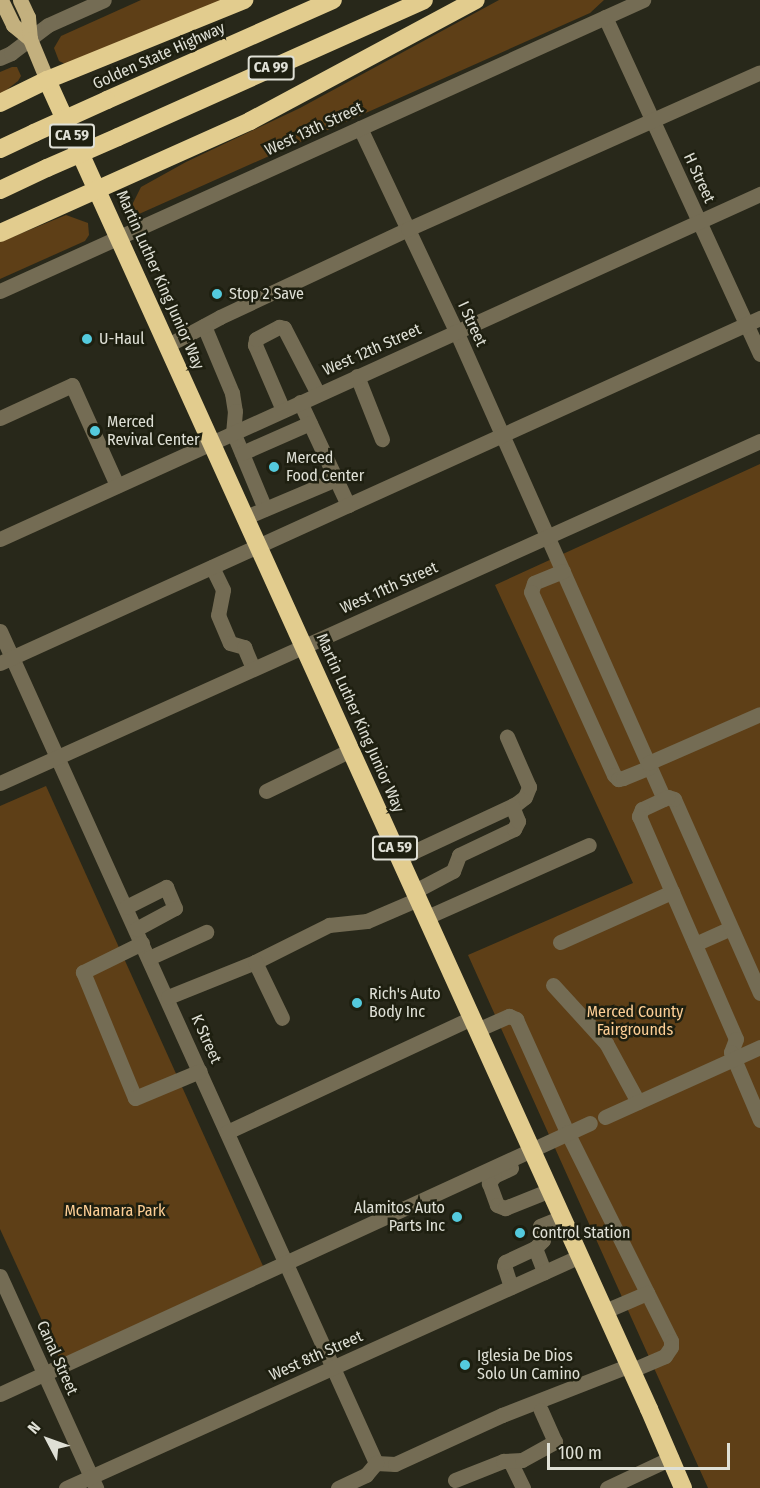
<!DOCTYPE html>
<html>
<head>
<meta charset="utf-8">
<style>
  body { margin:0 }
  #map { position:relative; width:760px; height:1488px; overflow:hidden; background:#28281a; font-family:"Fira Sans Condensed",sans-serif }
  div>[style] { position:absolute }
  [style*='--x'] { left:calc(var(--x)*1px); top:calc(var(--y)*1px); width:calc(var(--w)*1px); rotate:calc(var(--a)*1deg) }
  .green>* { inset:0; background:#5e3f17 }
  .minor>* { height:15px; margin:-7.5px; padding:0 7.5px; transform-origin:7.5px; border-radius:7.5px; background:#746c54 }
  .major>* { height:15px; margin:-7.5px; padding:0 7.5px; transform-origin:7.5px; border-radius:7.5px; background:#c3b07e }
  .highway>* { height:18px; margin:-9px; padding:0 9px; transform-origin:9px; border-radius:9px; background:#e2cc8e }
  .highway-bridge>* { height:18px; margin:-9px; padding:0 9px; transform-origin:9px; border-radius:9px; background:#e2cc8e }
  .dots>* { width:16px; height:16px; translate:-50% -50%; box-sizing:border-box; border:3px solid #1e1f10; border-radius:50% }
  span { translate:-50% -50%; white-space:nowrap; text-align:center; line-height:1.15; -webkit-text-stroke:5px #1e1f10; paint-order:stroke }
  .shield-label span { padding:2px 4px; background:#1e1f10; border:2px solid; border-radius:4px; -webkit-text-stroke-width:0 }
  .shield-label { font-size:15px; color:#dfe0d6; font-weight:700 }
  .street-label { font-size:16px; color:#dfe0d6 }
  .poi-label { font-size:16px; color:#dfe0d6 }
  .left { translate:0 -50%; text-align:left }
  .right { translate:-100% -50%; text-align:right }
  .park-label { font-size:16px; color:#fecf96 }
  .north { position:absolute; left:18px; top:1410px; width:60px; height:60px; -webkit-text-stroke:4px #1e1f10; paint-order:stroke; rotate:311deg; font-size:16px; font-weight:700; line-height:24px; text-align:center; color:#dfe0d6 }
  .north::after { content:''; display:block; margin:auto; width:21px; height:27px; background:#dfe0d6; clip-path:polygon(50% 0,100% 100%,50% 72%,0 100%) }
  .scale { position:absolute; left:547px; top:1443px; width:183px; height:27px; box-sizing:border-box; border:3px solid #dfe0d6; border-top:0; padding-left:8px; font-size:18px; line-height:21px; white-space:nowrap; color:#dfe0d6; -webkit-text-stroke:4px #1e1f10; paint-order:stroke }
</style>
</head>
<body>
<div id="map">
  <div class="green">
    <i style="clip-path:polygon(141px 0,223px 0,65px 64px,59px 61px,54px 48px,61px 36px)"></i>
    <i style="clip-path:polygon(499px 0,604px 0,590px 13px,139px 214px,130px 209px,141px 187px,186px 162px,300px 108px)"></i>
    <i style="clip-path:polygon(12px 67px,17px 67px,21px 76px,18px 81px,0 95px,0 72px)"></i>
    <i style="clip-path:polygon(66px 215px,88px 223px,89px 235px,85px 241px,0 279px,0 242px)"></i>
    <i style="clip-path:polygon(760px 464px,760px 1488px,708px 1488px,468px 955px,633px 883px,495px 585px)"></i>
    <i style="clip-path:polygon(46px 786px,263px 1266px,60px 1360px,0 1229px,0 806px)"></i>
  </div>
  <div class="minor">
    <i style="--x:605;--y:17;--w:371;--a:65.3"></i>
    <i style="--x:0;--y:58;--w:12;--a:-24"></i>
    <i style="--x:11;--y:53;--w:46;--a:-37.1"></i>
    <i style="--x:48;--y:25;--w:61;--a:-24.1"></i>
    <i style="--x:360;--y:128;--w:225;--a:64.7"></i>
    <i style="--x:456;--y:331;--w:512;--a:66.04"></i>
    <i style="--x:0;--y:291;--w:706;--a:-24.35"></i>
    <i style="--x:204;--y:326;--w:73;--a:67.3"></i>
    <i style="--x:232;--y:393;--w:18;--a:81"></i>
    <i style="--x:235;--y:411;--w:21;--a:95"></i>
    <i style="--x:233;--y:432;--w:83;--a:67.4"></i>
    <i style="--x:168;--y:345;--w:59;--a:-28.3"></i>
    <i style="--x:220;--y:317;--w:208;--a:-25.1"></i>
    <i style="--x:408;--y:229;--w:385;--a:-24"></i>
    <i style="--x:357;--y:376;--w:68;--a:68.4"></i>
    <i style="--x:300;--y:402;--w:114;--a:65"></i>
    <i style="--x:283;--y:410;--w:71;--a:-113.3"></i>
    <i style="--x:255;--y:345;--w:6;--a:-81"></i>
    <i style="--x:256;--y:339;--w:26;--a:-28"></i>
    <i style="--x:279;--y:327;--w:5;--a:11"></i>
    <i style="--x:284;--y:328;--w:74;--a:62.7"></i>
    <i style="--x:0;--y:418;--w:79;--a:-24.6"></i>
    <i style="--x:72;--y:385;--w:110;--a:65.8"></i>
    <i style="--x:242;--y:453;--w:74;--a:-23.8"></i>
    <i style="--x:246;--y:517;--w:98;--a:-22.9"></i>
    <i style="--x:0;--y:539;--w:835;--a:-24.42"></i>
    <i style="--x:212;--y:567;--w:25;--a:64"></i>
    <i style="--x:223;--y:590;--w:25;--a:101"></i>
    <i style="--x:218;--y:615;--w:30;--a:67"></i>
    <i style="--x:230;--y:643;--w:15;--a:16"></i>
    <i style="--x:244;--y:647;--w:23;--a:67"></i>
    <i style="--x:563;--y:571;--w:31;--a:158"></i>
    <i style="--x:534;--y:583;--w:9;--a:108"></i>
    <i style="--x:531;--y:592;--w:201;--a:65.6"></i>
    <i style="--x:614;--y:775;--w:6;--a:45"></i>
    <i style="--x:618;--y:779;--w:5;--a:-11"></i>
    <i style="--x:623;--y:778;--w:29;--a:-22"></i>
    <i style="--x:0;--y:631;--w:913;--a:65.68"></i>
    <i style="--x:0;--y:663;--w:835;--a:-24.42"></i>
    <i style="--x:648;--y:763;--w:122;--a:-23.6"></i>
    <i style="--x:0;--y:783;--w:833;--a:-24.23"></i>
    <i style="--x:266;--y:791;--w:94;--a:-25.8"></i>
    <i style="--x:400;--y:858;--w:128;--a:-25"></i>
    <i style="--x:516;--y:804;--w:11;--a:-38"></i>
    <i style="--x:525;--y:797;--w:11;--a:-68"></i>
    <i style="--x:529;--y:787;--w:55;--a:-113.7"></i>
    <i style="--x:415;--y:891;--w:43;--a:-27.8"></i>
    <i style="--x:453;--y:871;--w:17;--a:-69"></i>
    <i style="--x:459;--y:855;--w:61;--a:-25.3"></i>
    <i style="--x:514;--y:829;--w:9;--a:-63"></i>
    <i style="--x:518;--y:821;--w:16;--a:-112"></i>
    <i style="--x:126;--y:907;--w:45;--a:-26.6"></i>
    <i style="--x:166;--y:887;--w:23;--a:67"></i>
    <i style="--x:175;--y:908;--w:44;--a:151.7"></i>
    <i style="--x:427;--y:917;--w:177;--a:-24"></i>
    <i style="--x:560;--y:942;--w:123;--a:-24.1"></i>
    <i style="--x:142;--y:943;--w:66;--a:153.8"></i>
    <i style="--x:83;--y:972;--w:136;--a:67.6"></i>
    <i style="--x:135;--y:1098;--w:70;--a:-22.6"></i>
    <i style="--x:695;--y:944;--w:39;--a:-24"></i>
    <i style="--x:149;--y:958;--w:63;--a:-24.5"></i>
    <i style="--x:255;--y:962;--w:83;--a:-26.6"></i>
    <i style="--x:329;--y:925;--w:38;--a:-6"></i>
    <i style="--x:367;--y:921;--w:56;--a:-23.3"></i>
    <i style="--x:553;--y:985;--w:79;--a:47.6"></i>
    <i style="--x:606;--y:1043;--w:67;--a:61.5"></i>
    <i style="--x:760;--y:993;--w:212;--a:-113.9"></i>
    <i style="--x:674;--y:799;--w:6;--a:-162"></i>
    <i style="--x:668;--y:797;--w:29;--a:155"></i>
    <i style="--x:642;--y:809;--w:8;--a:113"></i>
    <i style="--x:639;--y:816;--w:243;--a:66.5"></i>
    <i style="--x:736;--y:1039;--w:14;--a:111"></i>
    <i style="--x:731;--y:1052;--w:74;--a:66.9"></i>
    <i style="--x:168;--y:997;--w:94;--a:-21.9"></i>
    <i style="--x:255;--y:962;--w:62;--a:64.3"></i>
    <i style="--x:477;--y:1030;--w:35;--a:-24"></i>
    <i style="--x:509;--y:1016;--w:8;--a:23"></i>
    <i style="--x:516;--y:1019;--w:124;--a:65.7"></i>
    <i style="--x:567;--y:1132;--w:233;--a:63.5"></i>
    <i style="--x:671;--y:1341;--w:6;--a:90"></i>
    <i style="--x:671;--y:1347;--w:11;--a:124"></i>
    <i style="--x:665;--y:1356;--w:36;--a:157"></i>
    <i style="--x:605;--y:1117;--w:170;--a:-24.3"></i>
    <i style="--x:227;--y:1132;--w:270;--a:-25"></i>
    <i style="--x:511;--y:1168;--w:19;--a:155"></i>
    <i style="--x:494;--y:1176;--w:9;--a:126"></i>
    <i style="--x:489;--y:1183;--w:23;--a:70"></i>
    <i style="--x:497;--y:1205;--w:9;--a:21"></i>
    <i style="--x:505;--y:1208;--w:48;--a:-21.8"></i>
    <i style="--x:535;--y:1248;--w:11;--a:-45"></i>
    <i style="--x:543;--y:1240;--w:14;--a:-102"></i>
    <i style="--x:540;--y:1226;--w:24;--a:-22"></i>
    <i style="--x:0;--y:1276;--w:233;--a:65.6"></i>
    <i style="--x:511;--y:1287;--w:22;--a:-108"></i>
    <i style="--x:504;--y:1266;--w:4;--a:-76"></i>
    <i style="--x:505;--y:1262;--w:33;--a:-25"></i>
    <i style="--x:535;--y:1248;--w:26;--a:69"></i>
    <i style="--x:605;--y:1311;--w:46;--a:-23.2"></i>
    <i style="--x:0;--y:1394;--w:649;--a:-24.67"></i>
    <i style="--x:510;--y:1461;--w:30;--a:64"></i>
    <i style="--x:376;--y:1463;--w:19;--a:3"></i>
    <i style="--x:395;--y:1464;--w:118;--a:-24.6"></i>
    <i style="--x:502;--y:1415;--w:137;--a:-21.3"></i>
    <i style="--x:455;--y:1480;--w:52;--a:-21.6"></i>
    <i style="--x:503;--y:1461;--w:19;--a:-3"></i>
    <i style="--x:522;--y:1460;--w:38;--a:-29"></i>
    <i style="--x:555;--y:1442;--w:35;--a:-114"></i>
    <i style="--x:66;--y:1488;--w:564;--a:-24.29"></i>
    <i style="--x:338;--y:1488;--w:31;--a:-25"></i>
    <i style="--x:366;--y:1475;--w:16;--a:-50"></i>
    <i style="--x:607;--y:1488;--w:71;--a:-25.1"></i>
  </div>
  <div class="major">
    <i style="--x:1;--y:0;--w:28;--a:64"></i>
    <i style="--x:13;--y:25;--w:22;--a:39"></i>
    <i style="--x:20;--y:0;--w:19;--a:65"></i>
    <i style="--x:28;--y:17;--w:22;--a:85"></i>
    <i style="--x:30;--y:39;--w:44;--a:67.5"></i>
  </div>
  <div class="highway">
    <i style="--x:47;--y:80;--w:1459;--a:65.63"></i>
    <i style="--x:649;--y:1409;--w:86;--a:66.7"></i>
    <i style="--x:107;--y:100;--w:247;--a:-23.9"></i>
    <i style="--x:0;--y:103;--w:52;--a:-26.1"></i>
    <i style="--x:47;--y:80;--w:213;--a:-22.1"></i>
    <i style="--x:118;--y:137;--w:335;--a:-24.1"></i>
    <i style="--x:0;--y:149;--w:38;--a:-25"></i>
    <i style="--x:0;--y:190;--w:52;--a:-25.1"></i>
    <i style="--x:0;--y:233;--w:274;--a:-24.1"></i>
    <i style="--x:250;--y:121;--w:256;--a:-28.2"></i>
  </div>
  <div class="highway-bridge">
    <i style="--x:34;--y:133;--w:80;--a:-24.3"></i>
    <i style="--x:47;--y:168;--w:77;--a:-23.6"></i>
  </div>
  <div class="dots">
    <i style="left:217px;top:294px;background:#54cadd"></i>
    <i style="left:87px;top:339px;background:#54cadd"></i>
    <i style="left:95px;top:431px;background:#54cadd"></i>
    <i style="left:274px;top:467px;background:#54cadd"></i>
    <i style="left:357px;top:1003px;background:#54cadd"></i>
    <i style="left:457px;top:1217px;background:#54cadd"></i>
    <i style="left:520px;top:1233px;background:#54cadd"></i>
    <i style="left:465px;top:1365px;background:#54cadd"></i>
  </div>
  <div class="shield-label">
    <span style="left:271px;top:68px">CA 99</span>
    <span style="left:72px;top:136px">CA 59</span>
    <span style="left:395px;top:848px">CA 59</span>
  </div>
  <div class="street-label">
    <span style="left:159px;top:56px;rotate:-24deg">Golden State Highway</span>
    <span style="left:314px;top:129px;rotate:-25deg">West 13th Street</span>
    <span style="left:699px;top:178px;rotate:65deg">H Street</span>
    <span style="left:160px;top:280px;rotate:66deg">Martin Luther King Junior Way</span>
    <span style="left:472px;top:324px;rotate:65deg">I Street</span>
    <span style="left:372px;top:350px;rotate:-24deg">West 12th Street</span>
    <span style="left:389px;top:588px;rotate:-24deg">West 11th Street</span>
    <span style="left:360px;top:723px;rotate:66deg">Martin Luther King Junior Way</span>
    <span style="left:206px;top:1039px;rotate:66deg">K Street</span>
    <span style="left:316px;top:1356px;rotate:-24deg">West 8th Street</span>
    <span style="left:57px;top:1358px;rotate:66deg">Canal Street</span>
  </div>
  <div class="poi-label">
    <span class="left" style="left:229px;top:294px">Stop 2 Save</span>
    <span class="left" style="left:99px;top:339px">U-Haul</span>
    <span class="left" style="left:107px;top:431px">Merced<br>Revival Center</span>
    <span class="left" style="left:286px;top:467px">Merced<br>Food Center</span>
    <span class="left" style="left:369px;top:1003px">Rich's Auto<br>Body Inc</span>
    <span class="right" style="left:445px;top:1217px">Alamitos Auto<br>Parts Inc</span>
    <span class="left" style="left:532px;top:1233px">Control Station</span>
    <span class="left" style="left:477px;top:1365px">Iglesia De Dios<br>Solo Un Camino</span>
  </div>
  <div class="park-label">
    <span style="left:635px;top:1021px">Merced County<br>Fairgrounds</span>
    <span style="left:115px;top:1211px">McNamara Park</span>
  </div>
  <div class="north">N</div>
  <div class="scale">100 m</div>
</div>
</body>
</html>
